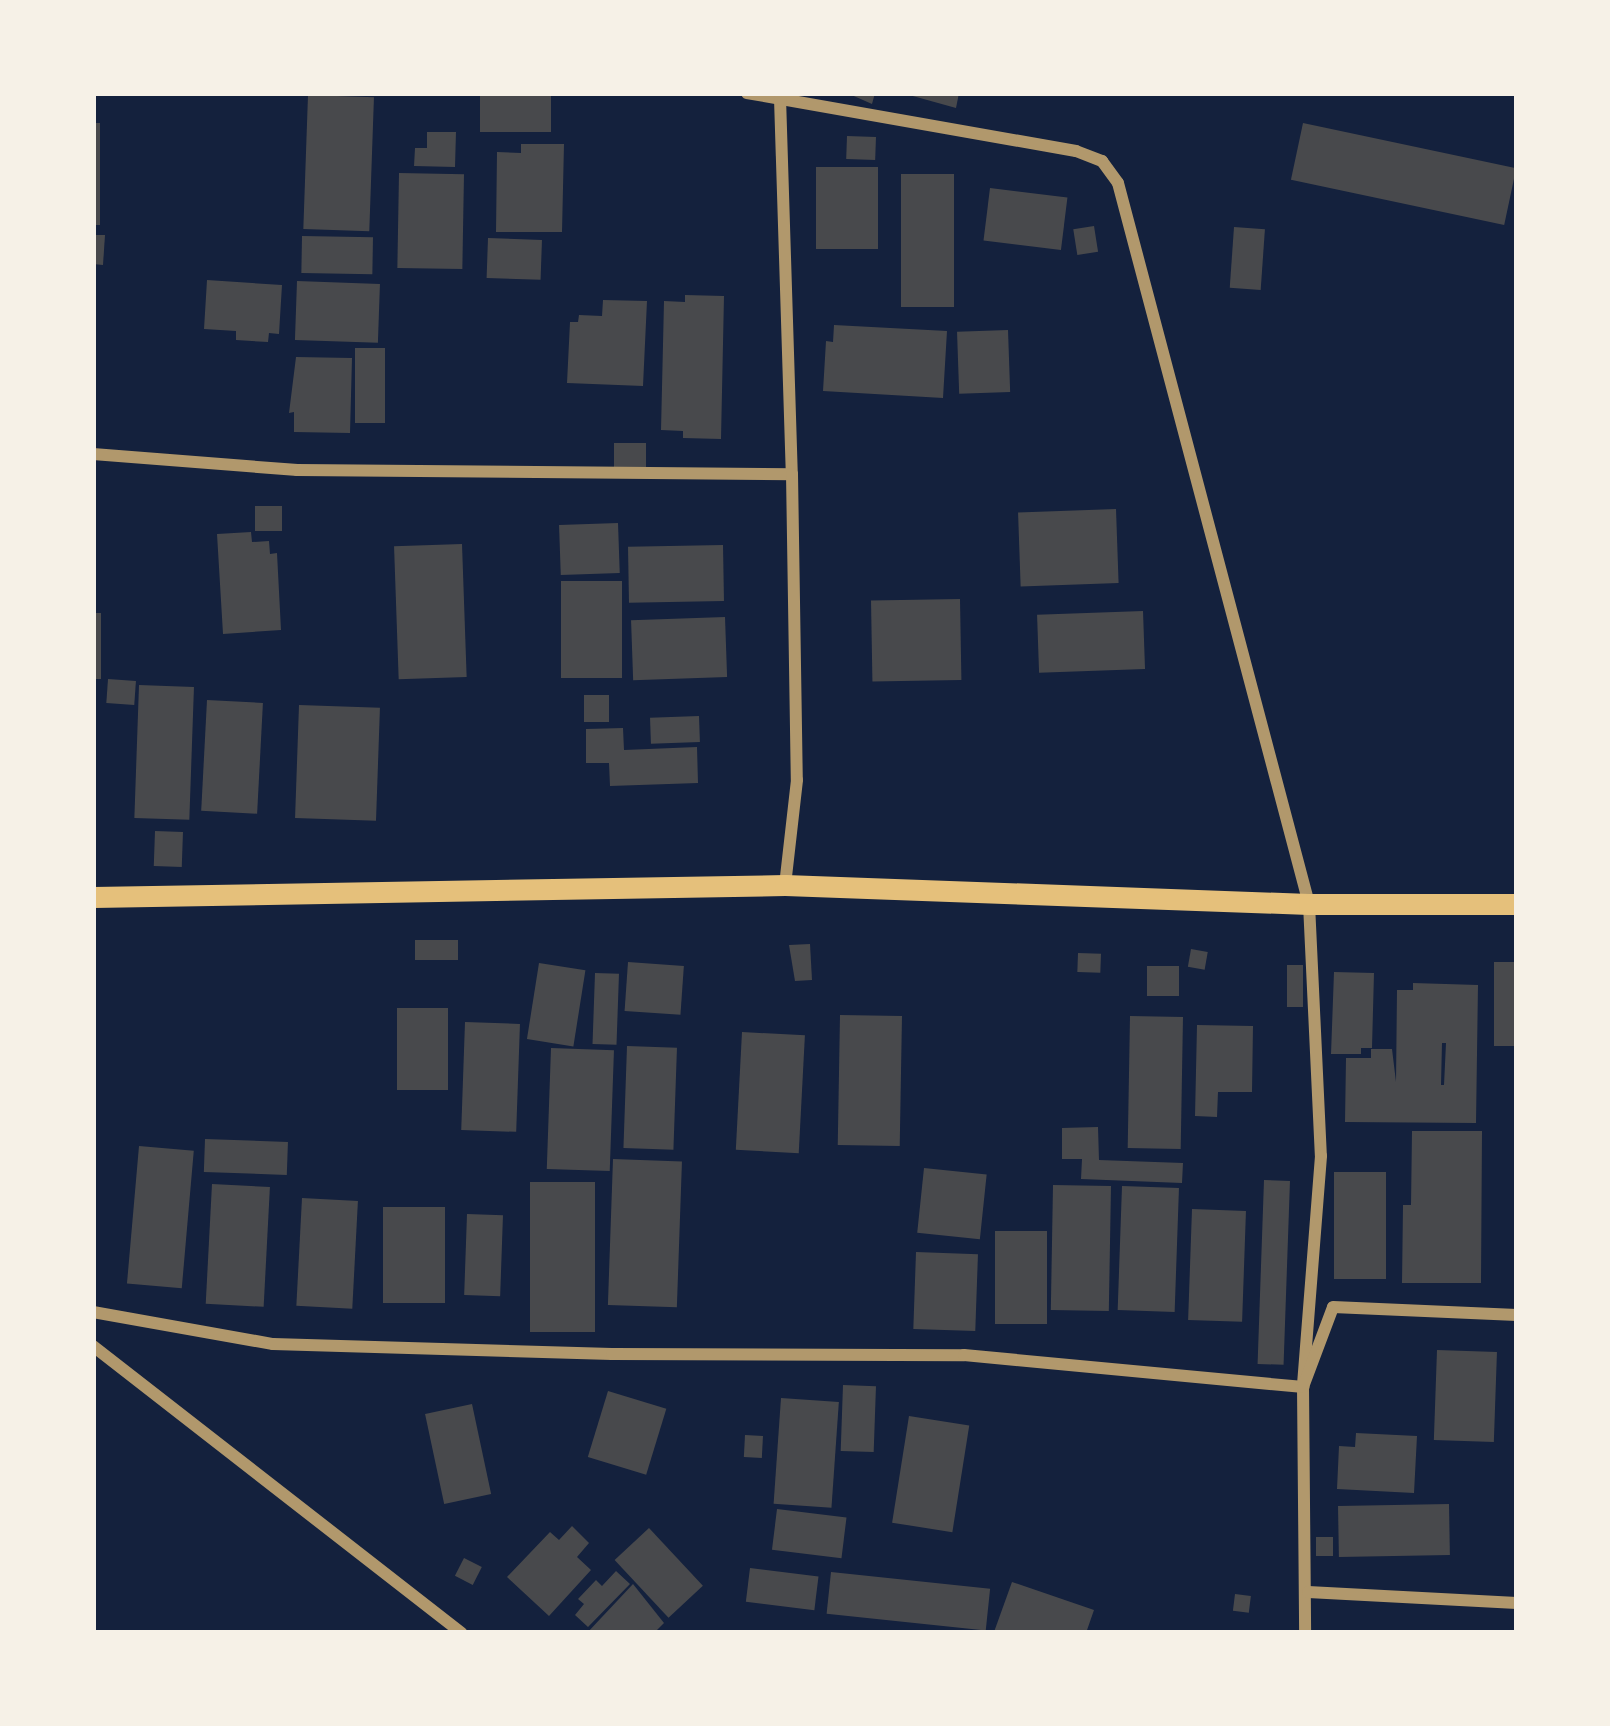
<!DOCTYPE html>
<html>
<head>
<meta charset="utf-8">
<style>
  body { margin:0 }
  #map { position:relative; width:1610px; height:1726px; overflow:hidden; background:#14213d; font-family:Merriweather,serif }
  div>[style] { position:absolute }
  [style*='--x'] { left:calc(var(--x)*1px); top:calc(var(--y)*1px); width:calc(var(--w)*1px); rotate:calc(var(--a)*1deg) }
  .building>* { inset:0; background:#48494c; transform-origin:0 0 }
  .minor>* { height:12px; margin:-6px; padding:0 6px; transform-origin:6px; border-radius:6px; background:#b1986c }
  .secondary>* { height:21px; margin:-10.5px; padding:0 10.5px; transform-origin:10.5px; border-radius:10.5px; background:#e5c07b }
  span { translate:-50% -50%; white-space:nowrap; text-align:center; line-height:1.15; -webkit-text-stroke:9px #f6f1e7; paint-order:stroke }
  .frame { position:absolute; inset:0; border:96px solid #f6f1e7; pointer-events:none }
</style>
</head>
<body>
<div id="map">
  <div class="building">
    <i style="left:480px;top:93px;width:71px;height:39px"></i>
    <i style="clip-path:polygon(847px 93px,875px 93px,872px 104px)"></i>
    <i style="clip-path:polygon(902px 93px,959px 93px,956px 108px)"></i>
    <i style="left:308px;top:95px;width:66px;height:134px;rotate:2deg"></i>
    <i style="left:93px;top:123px;width:7px;height:102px"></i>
    <i style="left:1303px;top:123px;width:218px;height:58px;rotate:12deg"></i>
    <i style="clip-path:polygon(427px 132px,456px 132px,455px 167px,414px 166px,415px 148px,427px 148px)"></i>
    <i style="left:847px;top:136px;width:29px;height:23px;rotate:2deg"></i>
    <i style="clip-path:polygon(521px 144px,564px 144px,562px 232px,496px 232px,497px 152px,521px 153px)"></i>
    <i style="left:816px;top:167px;width:62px;height:82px"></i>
    <i style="left:399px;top:173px;width:65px;height:95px;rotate:1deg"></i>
    <i style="left:901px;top:174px;width:53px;height:133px"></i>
    <i style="left:990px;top:188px;width:78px;height:53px;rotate:7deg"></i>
    <i style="left:1094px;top:226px;width:26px;height:21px;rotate:81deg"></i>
    <i style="left:1234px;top:227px;width:31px;height:61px;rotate:4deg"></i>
    <i style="clip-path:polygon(93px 235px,105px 235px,103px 265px,93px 264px)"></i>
    <i style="left:302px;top:236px;width:71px;height:37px;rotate:1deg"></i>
    <i style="left:488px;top:238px;width:54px;height:40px;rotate:2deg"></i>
    <i style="clip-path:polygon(207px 280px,282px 285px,279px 334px,269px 333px,268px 342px,236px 340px,236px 331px,204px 329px)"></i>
    <i style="left:297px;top:281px;width:83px;height:59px;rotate:2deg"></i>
    <i style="clip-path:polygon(685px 295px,724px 296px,721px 439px,683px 438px,683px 431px,661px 430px,664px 301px,685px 302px)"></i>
    <i style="clip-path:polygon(603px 300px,647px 301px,643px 386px,567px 383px,570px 322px,578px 322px,579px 315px,602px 316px)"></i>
    <i style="clip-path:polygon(834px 325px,947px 331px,943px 398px,823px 391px,826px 341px,833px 342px)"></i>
    <i style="left:1008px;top:330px;width:62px;height:51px;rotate:88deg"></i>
    <i style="left:355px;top:348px;width:30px;height:75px"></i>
    <i style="clip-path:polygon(296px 357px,352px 358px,350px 433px,294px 432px,294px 412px,289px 413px)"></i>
    <i style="left:646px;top:443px;width:26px;height:32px;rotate:90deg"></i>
    <i style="left:255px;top:506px;width:27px;height:25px"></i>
    <i style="left:1116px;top:509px;width:74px;height:98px;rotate:88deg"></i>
    <i style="left:618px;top:523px;width:50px;height:59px;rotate:88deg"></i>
    <i style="clip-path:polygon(251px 532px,252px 542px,269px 541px,270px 554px,277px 553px,281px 630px,223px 634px,217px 534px)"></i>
    <i style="left:462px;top:544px;width:133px;height:68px;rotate:88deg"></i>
    <i style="left:723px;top:545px;width:56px;height:95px;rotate:89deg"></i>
    <i style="left:622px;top:581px;width:97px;height:61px;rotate:90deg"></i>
    <i style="left:960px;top:599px;width:81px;height:89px;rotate:89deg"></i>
    <i style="left:1143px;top:611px;width:58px;height:106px;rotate:88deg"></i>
    <i style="left:93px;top:613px;width:8px;height:66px"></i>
    <i style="left:725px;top:617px;width:60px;height:94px;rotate:88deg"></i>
    <i style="left:108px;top:679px;width:28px;height:24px;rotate:4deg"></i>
    <i style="left:139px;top:685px;width:55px;height:133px;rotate:2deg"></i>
    <i style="left:584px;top:695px;width:25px;height:27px"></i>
    <i style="left:207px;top:700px;width:56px;height:111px;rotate:3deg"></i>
    <i style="left:299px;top:705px;width:81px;height:113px;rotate:2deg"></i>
    <i style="left:699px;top:716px;width:26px;height:49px;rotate:88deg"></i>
    <i style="clip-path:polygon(623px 728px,624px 750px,697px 747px,698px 783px,610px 786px,609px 763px,586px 763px,586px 729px)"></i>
    <i style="left:155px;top:831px;width:28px;height:35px;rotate:2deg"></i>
    <i style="left:458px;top:940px;width:20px;height:43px;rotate:90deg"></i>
    <i style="clip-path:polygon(810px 944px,812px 980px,795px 981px,789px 945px)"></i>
    <i style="left:1191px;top:949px;width:17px;height:18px;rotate:10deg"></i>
    <i style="left:1078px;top:953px;width:23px;height:19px;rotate:2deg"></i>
    <i style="left:628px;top:962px;width:56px;height:49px;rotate:4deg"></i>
    <i style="left:1494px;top:962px;width:23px;height:84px"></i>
    <i style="left:539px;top:963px;width:47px;height:77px;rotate:9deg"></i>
    <i style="left:1287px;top:965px;width:16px;height:42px"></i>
    <i style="left:1147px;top:966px;width:32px;height:30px"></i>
    <i style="clip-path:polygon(1334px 972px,1374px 973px,1372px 1048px,1361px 1048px,1361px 1054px,1331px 1054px)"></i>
    <i style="left:595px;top:973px;width:24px;height:71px;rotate:2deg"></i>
    <i style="clip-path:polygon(evenodd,1413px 983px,1478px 985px,1476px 1123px,1345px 1122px,1346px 1058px,1371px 1058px,1371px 1049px,1392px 1049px,1396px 1082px,1397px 990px,1413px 990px,1413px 983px,1442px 1043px,1446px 1043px,1444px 1085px,1441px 1085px,1442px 1043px)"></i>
    <i style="left:397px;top:1008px;width:51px;height:82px"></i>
    <i style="left:840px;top:1015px;width:62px;height:130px;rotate:1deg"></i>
    <i style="left:1130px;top:1016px;width:53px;height:132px;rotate:1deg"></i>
    <i style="left:465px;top:1022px;width:55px;height:108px;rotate:2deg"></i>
    <i style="clip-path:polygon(1197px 1025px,1253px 1026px,1252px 1092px,1218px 1092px,1217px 1117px,1195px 1116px)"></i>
    <i style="left:742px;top:1032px;width:63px;height:118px;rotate:3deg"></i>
    <i style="left:627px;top:1046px;width:50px;height:102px;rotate:2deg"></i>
    <i style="left:551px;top:1048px;width:63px;height:121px;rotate:2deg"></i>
    <i style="clip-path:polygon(1098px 1127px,1099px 1160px,1183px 1163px,1182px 1183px,1081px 1179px,1082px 1159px,1062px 1159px,1062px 1128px)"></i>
    <i style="clip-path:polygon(1412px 1131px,1482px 1131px,1481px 1283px,1402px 1283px,1403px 1205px,1411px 1205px)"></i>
    <i style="left:205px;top:1139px;width:83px;height:33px;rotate:2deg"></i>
    <i style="left:139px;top:1146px;width:55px;height:138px;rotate:5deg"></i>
    <i style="left:613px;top:1159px;width:69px;height:146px;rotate:2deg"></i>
    <i style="left:924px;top:1168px;width:63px;height:65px;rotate:6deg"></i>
    <i style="left:1334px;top:1172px;width:52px;height:107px"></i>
    <i style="left:1264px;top:1180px;width:26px;height:184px;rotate:2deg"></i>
    <i style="left:530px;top:1182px;width:65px;height:150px"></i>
    <i style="left:212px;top:1184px;width:58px;height:120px;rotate:3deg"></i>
    <i style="left:1053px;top:1185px;width:58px;height:125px;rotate:1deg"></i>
    <i style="left:1122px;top:1186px;width:57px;height:124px;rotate:2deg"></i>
    <i style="left:302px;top:1198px;width:56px;height:108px;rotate:3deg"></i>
    <i style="left:383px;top:1207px;width:62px;height:96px"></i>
    <i style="left:1192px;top:1209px;width:54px;height:111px;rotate:2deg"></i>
    <i style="left:467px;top:1214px;width:36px;height:81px;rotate:2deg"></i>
    <i style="left:995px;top:1231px;width:52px;height:93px"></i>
    <i style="left:916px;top:1252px;width:62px;height:77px;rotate:2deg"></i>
    <i style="left:1437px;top:1350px;width:60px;height:90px;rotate:2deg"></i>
    <i style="left:843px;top:1385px;width:33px;height:66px;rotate:2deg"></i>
    <i style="left:608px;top:1391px;width:61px;height:69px;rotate:17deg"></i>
    <i style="left:781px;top:1398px;width:58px;height:106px;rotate:4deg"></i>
    <i style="left:472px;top:1404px;width:92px;height:48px;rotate:78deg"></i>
    <i style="left:909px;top:1416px;width:61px;height:108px;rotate:9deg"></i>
    <i style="clip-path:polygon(1356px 1433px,1417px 1436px,1414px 1493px,1337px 1489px,1339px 1446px,1355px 1447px)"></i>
    <i style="left:745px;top:1435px;width:18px;height:22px;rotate:3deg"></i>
    <i style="left:1449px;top:1504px;width:51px;height:111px;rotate:89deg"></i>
    <i style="left:777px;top:1509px;width:70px;height:41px;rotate:7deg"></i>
    <i style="clip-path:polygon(572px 1526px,589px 1543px,577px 1557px,591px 1570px,549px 1616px,507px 1577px,550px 1532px,559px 1540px)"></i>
    <i style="left:649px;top:1528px;width:79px;height:47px;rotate:47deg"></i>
    <i style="left:1333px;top:1537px;width:19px;height:17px;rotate:90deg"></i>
    <i style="left:464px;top:1558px;width:20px;height:20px;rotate:27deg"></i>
    <i style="left:750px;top:1568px;width:69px;height:34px;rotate:7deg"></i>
    <i style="clip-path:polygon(616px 1571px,630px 1584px,588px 1627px,575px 1615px,584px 1604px,578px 1599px,596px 1580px,602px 1586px)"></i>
    <i style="left:831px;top:1572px;width:160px;height:42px;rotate:6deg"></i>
    <i style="clip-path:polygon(1012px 1582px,1094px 1610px,1086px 1633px,994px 1632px)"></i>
    <i style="clip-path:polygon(633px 1584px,664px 1623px,654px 1633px,587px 1633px)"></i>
    <i style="left:1235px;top:1594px;width:16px;height:17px;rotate:7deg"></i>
  </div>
  <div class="minor">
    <i style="--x:747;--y:93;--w:334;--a:10"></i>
    <i style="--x:1076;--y:151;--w:28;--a:21"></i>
    <i style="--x:1102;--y:161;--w:27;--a:54"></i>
    <i style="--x:1118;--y:183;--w:746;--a:75.16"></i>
    <i style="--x:1309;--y:904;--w:252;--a:87.3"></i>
    <i style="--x:1321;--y:1156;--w:232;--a:94.5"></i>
    <i style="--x:1303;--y:1387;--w:246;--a:89.5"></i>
    <i style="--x:780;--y:98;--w:376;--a:88.2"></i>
    <i style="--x:93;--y:454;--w:205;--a:4.5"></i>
    <i style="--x:297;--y:470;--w:495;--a:0.5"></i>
    <i style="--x:792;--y:474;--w:306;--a:89.1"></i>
    <i style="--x:797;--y:780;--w:106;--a:96.5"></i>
    <i style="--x:93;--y:1312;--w:183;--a:10.1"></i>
    <i style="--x:273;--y:1344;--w:339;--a:1.7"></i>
    <i style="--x:612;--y:1354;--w:352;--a:0.2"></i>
    <i style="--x:964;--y:1355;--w:341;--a:5.4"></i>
    <i style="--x:1303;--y:1387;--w:85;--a:-69.4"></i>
    <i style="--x:1333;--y:1307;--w:184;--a:2.5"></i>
    <i style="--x:93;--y:1346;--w:467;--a:37.9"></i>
    <i style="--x:1308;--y:1592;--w:209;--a:3"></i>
  </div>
  <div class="secondary">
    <i style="--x:93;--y:897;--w:692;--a:-0.99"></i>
    <i style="--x:785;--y:885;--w:524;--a:2.08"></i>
    <i style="--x:1309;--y:904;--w:208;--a:0"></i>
  </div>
  <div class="frame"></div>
</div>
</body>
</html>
